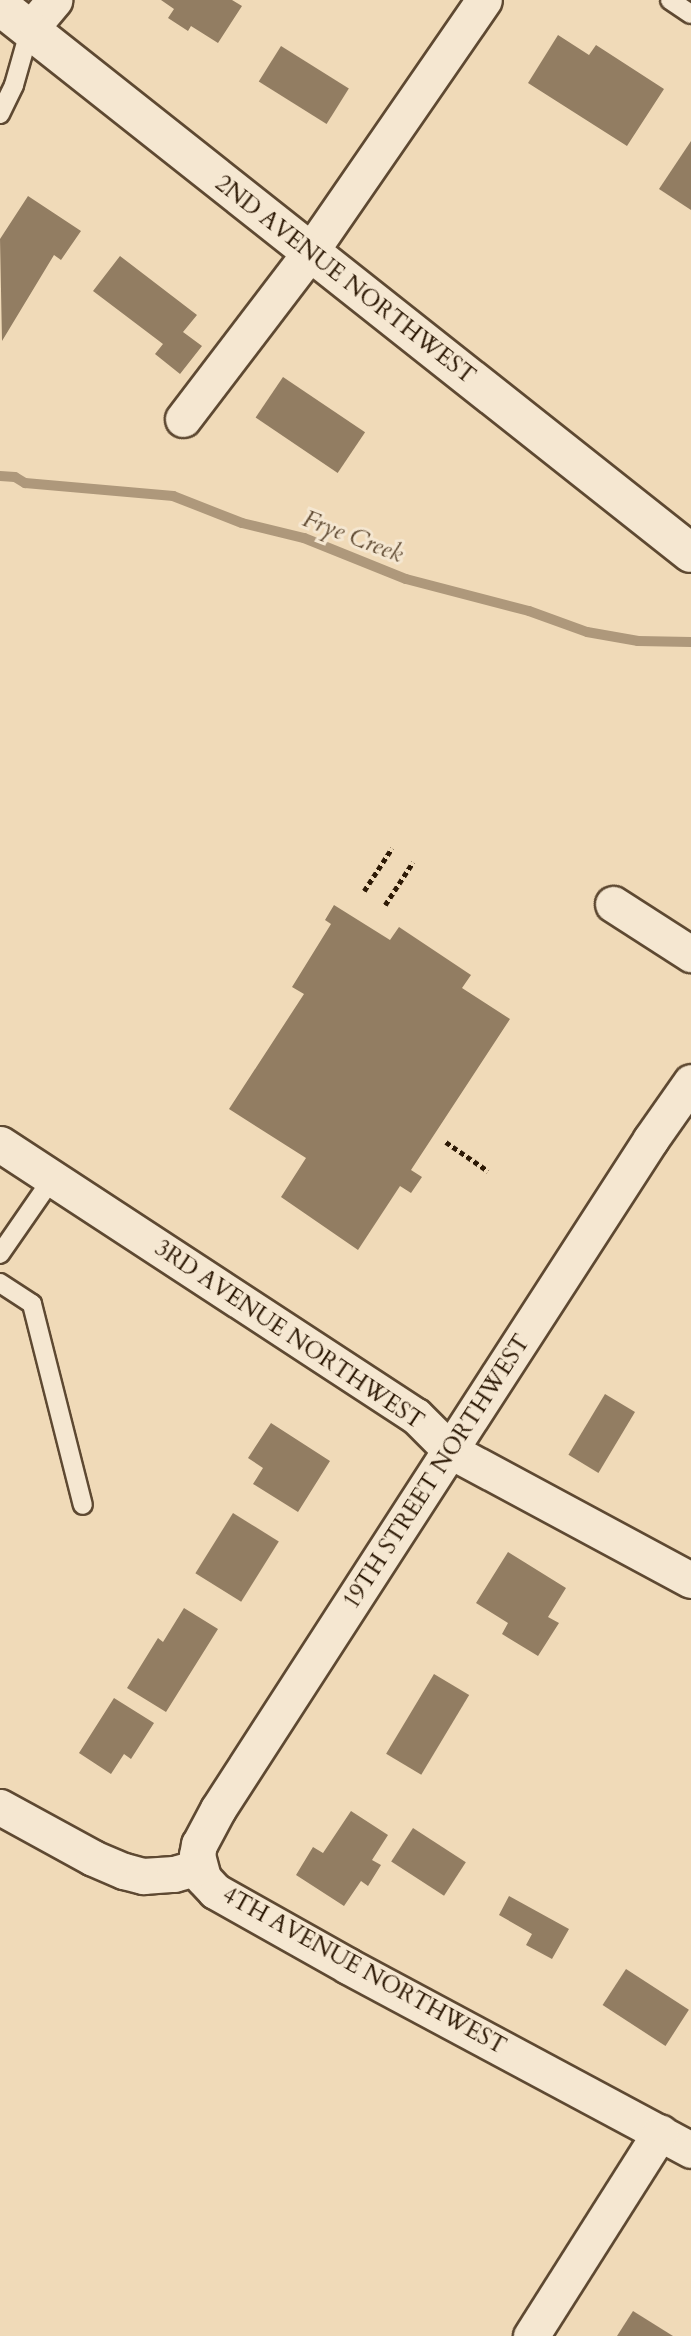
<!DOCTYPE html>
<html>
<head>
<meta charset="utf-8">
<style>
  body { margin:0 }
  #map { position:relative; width:691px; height:2336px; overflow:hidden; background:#f0dab8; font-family:Cardo,serif }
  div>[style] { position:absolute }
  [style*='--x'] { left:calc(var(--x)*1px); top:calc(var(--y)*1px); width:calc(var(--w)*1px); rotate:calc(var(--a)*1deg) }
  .stream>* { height:10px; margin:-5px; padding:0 5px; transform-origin:5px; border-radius:5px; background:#ae987b }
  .building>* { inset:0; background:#927d62; transform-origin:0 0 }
  .path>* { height:4.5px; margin-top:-2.25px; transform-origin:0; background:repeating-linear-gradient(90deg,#2d1905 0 5px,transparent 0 8.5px) }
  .roads { filter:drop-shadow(2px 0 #5e4932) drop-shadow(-2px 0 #5e4932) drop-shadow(0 2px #5e4932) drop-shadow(0 -2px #5e4932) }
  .service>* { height:18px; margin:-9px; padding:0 9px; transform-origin:9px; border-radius:9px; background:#f5e7d1 }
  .minor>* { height:35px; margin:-17.5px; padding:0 17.5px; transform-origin:17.5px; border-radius:17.5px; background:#f5e7d1 }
  .secondary>* { height:38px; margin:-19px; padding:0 19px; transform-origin:19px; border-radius:19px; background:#f5e7d1 }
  span { translate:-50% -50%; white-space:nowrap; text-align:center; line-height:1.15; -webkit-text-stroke:6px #f5e7d1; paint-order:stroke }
  .street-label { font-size:23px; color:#2d1905 }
  .water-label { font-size:24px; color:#614c34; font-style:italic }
</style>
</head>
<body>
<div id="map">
  <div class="stream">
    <i style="--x:0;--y:476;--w:15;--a:4"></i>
    <i style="--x:15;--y:477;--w:12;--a:31"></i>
    <i style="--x:25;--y:483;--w:149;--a:5"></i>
    <i style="--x:173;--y:496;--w:74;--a:21.4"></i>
    <i style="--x:242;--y:523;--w:64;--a:13.6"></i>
    <i style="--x:304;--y:538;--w:110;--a:21.9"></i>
    <i style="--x:406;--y:579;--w:127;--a:14.6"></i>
    <i style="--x:529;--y:611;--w:62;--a:19.9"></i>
    <i style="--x:587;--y:632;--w:52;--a:10"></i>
    <i style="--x:638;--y:641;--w:53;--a:1.1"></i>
  </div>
  <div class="building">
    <i style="clip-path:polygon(161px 0,232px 0,242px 6px,218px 43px,191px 26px,188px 31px,168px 18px,174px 9px)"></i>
    <i style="clip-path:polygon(558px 35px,589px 55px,596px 45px,664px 89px,627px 146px,528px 83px)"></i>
    <i style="left:281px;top:46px;width:80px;height:42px;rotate:32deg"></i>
    <i style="clip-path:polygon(691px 141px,691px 210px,659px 189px)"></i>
    <i style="clip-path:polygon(28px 196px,81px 231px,61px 260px,54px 255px,2px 341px,0 239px)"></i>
    <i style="clip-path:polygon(120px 256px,197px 315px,183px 332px,202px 346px,180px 374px,155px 354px,163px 344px,93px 291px)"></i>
    <i style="left:283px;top:377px;width:99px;height:49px;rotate:34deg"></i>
    <i style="clip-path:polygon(334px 905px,390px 940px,399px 927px,471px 975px,462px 988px,510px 1019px,411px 1170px,422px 1177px,411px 1193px,400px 1186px,358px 1250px,281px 1197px,306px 1158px,229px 1109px,304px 994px,292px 987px,331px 924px,325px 920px)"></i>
    <i style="left:605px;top:1394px;width:35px;height:71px;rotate:31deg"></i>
    <i style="clip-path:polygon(271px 1423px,330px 1461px,298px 1512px,253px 1484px,263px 1468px,248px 1458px)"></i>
    <i style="left:233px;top:1513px;width:54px;height:71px;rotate:32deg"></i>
    <i style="clip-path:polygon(508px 1552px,566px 1588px,548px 1617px,559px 1623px,538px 1656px,502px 1634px,508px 1623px,476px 1603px)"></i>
    <i style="clip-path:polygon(184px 1608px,218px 1629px,166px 1712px,127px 1688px,158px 1638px,163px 1642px)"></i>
    <i style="left:434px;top:1674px;width:41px;height:93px;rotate:31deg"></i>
    <i style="clip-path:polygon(114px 1698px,154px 1723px,131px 1759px,124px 1754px,111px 1774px,79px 1753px)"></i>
    <i style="clip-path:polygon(351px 1811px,388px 1835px,372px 1860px,381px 1865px,368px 1886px,361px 1881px,344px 1906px,296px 1875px,313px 1847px,323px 1853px)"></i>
    <i style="left:413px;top:1828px;width:63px;height:40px;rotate:33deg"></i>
    <i style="clip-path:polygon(509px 1896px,569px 1929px,552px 1959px,526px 1945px,532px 1934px,499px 1915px)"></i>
    <i style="left:626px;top:1969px;width:75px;height:43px;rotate:33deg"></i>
    <i style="clip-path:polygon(633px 2311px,673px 2336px,617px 2336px)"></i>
  </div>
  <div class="path">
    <i style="--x:364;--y:891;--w:51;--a:-56.9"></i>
    <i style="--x:385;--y:905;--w:51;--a:-56.9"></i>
    <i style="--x:446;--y:1142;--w:51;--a:34.6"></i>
  </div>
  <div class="roads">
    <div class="service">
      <i style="--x:670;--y:0;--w:25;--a:34"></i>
      <i style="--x:0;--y:114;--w:32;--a:-64"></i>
      <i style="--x:14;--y:85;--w:58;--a:-74.1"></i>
      <i style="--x:0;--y:1254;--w:91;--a:-55.3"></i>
      <i style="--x:0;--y:1283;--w:38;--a:33"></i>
      <i style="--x:32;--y:1304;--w:207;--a:75.8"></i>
    </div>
    <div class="minor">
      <i style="--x:30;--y:29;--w:38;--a:-50"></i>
      <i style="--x:183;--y:419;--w:210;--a:-52.7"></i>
      <i style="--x:310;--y:252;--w:306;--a:-55.4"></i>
      <i style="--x:613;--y:904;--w:93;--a:32.7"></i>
      <i style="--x:691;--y:1082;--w:70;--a:125.1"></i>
      <i style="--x:651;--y:1139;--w:798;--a:122.87"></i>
      <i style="--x:218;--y:1809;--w:40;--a:118"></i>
      <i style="--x:199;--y:1844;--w:11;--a:100"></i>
      <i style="--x:197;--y:1855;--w:24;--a:75"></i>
      <i style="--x:203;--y:1878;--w:18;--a:47"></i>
      <i style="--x:215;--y:1891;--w:153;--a:29.4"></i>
      <i style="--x:348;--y:1966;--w:389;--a:28.2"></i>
      <i style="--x:0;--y:1144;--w:497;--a:33.2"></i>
      <i style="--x:416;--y:1416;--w:49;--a:45"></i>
      <i style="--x:451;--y:1451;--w:272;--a:28.3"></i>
      <i style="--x:0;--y:1807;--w:106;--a:28.7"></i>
      <i style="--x:93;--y:1858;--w:34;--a:23"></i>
      <i style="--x:124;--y:1871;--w:20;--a:15"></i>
      <i style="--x:143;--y:1876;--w:31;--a:-4"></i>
      <i style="--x:174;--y:1874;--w:25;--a:-16"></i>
      <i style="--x:531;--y:2336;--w:241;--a:-57.6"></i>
    </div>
    <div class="secondary">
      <i style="--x:0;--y:6;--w:881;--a:38.37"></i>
    </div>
  </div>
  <div class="street-label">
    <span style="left:345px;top:280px;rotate:38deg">2ND AVENUE NORTHWEST</span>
    <span style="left:289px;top:1335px;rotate:34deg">3RD AVENUE NORTHWEST</span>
    <span style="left:437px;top:1472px;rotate:-57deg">19TH STREET NORTHWEST</span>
    <span style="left:364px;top:1971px;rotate:29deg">4TH AVENUE NORTHWEST</span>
  </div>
  <div class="water-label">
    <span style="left:353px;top:537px;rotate:21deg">Frye Creek</span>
  </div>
</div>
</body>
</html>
